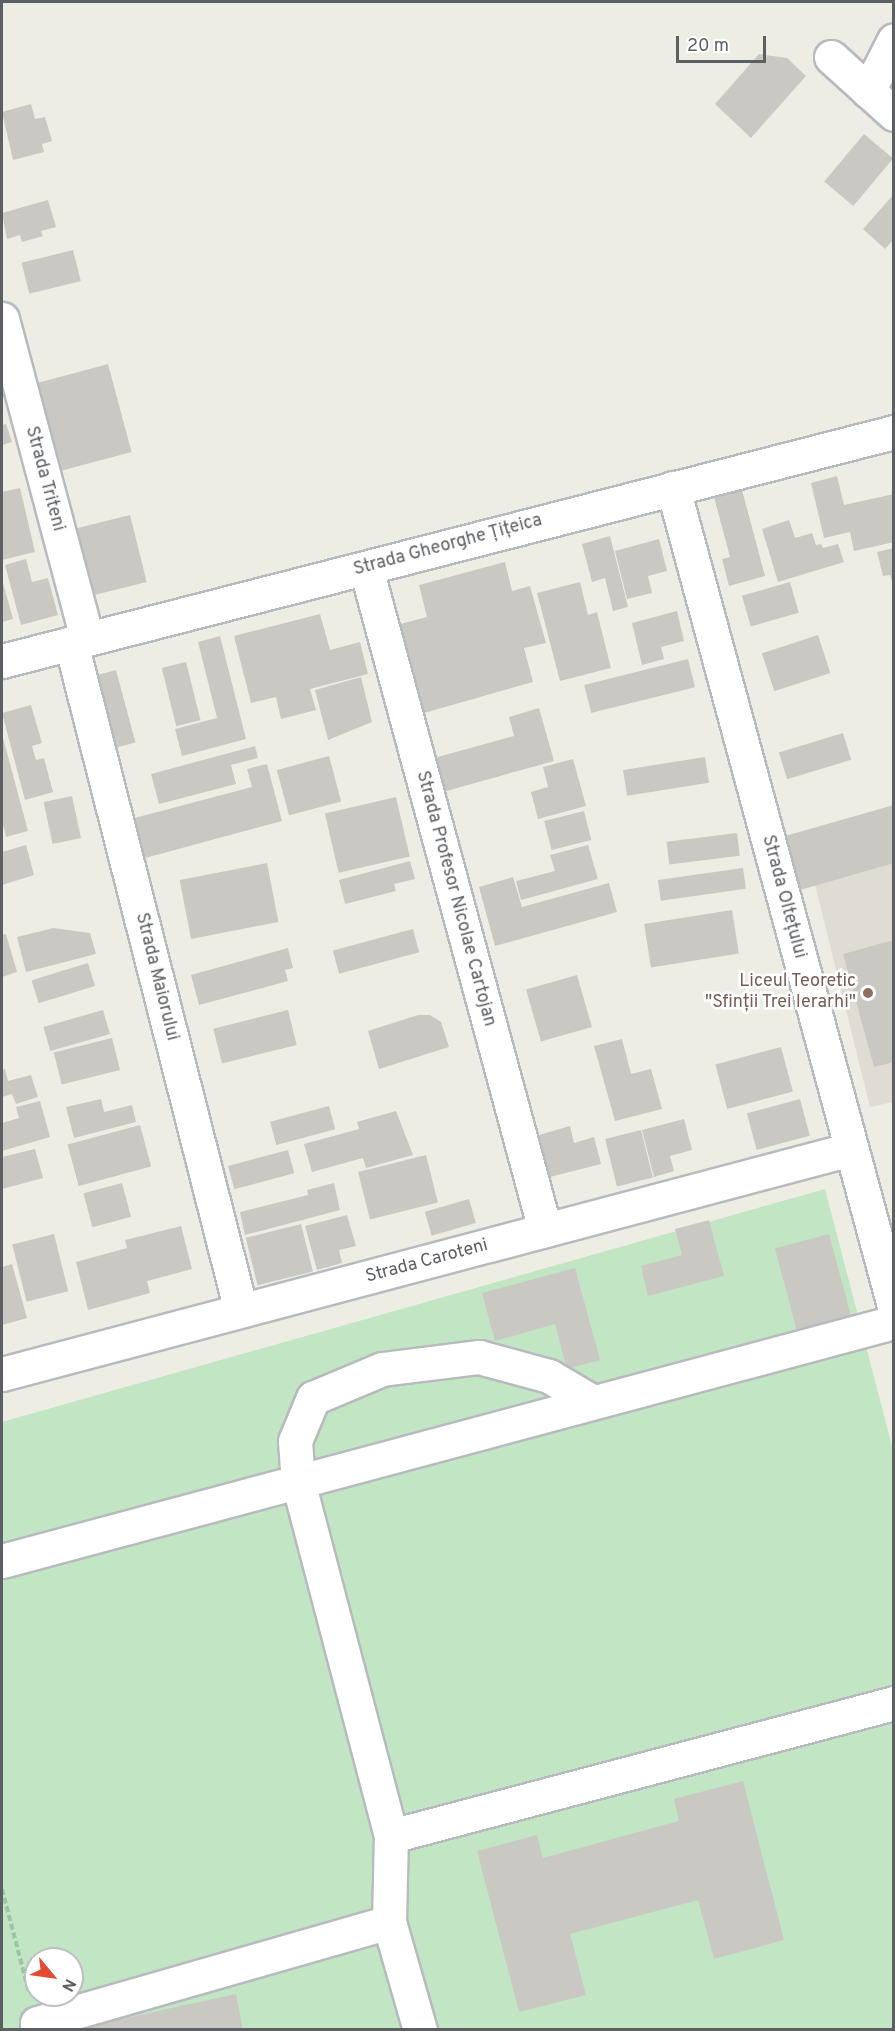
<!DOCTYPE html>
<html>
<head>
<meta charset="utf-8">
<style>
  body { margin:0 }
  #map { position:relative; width:895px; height:2031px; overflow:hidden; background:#eeede4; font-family:Overpass,sans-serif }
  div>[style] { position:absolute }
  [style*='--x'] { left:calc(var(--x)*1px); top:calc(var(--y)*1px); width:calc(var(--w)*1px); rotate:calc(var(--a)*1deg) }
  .education>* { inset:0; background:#dedcd3 }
  .green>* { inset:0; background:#c2e5c3 }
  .building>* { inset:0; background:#cac8c2; transform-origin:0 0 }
  .path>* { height:4px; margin-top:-2px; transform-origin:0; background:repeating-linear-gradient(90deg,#9bc5a9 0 6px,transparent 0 9px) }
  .roads { filter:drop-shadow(2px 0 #b7babe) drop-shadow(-2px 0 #b7babe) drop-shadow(0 2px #b7babe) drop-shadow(0 -2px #b7babe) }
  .minor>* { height:33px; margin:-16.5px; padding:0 16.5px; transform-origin:16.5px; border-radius:16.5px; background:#fff }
  .dots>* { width:16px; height:16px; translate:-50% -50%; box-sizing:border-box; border:3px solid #fff; border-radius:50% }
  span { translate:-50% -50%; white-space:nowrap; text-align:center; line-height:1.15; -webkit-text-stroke:5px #fff; paint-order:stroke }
  .street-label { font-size:18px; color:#5c6064 }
  .education-label { font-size:18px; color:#785e54 }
  .right { translate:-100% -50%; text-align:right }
  .frame { position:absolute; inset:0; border:3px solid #5c6064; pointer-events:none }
  .north { position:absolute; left:24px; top:1947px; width:60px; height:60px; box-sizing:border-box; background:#fff; border:2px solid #bebfc1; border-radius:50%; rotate:119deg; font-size:16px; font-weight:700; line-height:24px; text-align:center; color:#5c6064 }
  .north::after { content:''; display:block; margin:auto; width:21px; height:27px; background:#e34b35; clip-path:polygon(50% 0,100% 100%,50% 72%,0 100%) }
  .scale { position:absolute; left:676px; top:36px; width:90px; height:27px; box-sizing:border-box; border:3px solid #5c6064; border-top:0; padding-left:8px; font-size:18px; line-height:21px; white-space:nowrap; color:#5c6064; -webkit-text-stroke:4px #fff; paint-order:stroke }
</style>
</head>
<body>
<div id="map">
  <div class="education">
    <i style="clip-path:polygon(893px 863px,893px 1102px,870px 1107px,815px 885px)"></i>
  </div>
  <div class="green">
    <i style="clip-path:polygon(evenodd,825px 1189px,893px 1450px,893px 2029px,2px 2029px,2px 1422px,825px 1189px,36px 1959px,72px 1959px,72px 1995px,36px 1995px,36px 1959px)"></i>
  </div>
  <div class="building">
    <i style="clip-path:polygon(759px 54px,787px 58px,806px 76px,751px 138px,715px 104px)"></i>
    <i style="clip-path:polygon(31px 104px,35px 119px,45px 117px,52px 141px,42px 144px,44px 152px,13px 160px,2px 112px)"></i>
    <i style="left:864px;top:134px;width:38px;height:62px;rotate:40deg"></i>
    <i style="clip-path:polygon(894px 194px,894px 239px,885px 249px,863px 229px)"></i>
    <i style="clip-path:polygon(48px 200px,56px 227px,41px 231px,43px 236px,22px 242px,20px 235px,7px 239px,2px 213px)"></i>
    <i style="left:73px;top:250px;width:32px;height:53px;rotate:76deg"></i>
    <i style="left:108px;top:364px;width:91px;height:79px;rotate:75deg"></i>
    <i style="clip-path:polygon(6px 424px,12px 442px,2px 445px,2px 425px)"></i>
    <i style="clip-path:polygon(837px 476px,844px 505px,894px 494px,894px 542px,854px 551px,850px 532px,824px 538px,811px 483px)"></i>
    <i style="clip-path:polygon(20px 488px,35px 552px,2px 560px,2px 492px)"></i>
    <i style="clip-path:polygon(742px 490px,765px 576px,729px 586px,722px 559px,730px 557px,714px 497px)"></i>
    <i style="left:130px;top:515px;width:69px;height:64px;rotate:76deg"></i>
    <i style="clip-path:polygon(789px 520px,795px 538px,812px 533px,816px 545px,821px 544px,823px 548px,838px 544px,844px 562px,778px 582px,762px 529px)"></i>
    <i style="clip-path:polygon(610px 536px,628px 607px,613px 611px,605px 578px,592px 582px,582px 544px)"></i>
    <i style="clip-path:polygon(659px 539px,667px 571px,648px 576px,652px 593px,627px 599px,615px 551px)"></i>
    <i style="clip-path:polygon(894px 548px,894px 585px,893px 585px,890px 575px,883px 576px,877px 552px)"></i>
    <i style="clip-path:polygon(26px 559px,32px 582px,48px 578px,58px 615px,21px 625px,5px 565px)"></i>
    <i style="clip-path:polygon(505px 562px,512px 591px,530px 586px,546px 643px,524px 648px,533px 682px,424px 713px,400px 624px,427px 617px,419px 585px)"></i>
    <i style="clip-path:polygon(2px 579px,13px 619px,2px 622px)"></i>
    <i style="clip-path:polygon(580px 582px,588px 615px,597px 612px,611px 668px,560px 681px,537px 593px)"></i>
    <i style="left:790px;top:582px;width:32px;height:50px;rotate:74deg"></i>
    <i style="clip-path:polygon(677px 611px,684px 641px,661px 647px,664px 659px,642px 665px,632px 623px)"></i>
    <i style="clip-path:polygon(320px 614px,330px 650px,360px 642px,368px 674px,310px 689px,316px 710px,281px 719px,276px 697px,251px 703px,234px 636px)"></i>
    <i style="left:818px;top:635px;width:40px;height:59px;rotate:72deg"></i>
    <i style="clip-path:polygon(220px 636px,246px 739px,182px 756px,175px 729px,217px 718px,198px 642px)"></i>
    <i style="left:688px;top:659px;width:29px;height:107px;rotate:76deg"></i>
    <i style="left:186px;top:662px;width:60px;height:25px;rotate:76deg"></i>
    <i style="left:116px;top:670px;width:75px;height:26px;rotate:75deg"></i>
    <i style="clip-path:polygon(361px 677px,372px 722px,328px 740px,315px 690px)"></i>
    <i style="clip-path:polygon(31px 705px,42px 743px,32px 746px,36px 760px,44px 758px,53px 792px,25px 800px,2px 713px)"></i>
    <i style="clip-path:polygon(539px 708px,554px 761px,443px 792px,434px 758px,514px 736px,509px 717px)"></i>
    <i style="left:843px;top:733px;width:28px;height:67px;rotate:73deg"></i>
    <i style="clip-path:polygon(2px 734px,28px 831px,6px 837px,2px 820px)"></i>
    <i style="clip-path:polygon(255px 746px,258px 758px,231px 765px,236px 784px,159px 804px,151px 774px)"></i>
    <i style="left:329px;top:756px;width:47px;height:54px;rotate:75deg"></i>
    <i style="left:705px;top:757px;width:26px;height:83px;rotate:81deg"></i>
    <i style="clip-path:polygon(573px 759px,586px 806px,538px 819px,531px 792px,548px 787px,543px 767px)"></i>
    <i style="clip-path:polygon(267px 764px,282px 821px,134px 861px,123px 821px,252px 787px,247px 769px)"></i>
    <i style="left:72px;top:796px;width:43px;height:29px;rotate:78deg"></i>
    <i style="left:396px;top:797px;width:61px;height:73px;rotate:77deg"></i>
    <i style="clip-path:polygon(894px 805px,894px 863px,800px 890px,785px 836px)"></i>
    <i style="left:584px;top:811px;width:30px;height:41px;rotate:76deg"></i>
    <i style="left:737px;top:833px;width:23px;height:71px;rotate:83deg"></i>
    <i style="clip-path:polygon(26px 845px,34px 875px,2px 885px,2px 852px)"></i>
    <i style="clip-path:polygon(588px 845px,598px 879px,521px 900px,516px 881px,555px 871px,550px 855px)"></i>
    <i style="clip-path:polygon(410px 861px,415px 879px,394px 884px,396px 891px,345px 904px,339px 880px)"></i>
    <i style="left:267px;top:863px;width:60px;height:89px;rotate:79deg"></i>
    <i style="left:743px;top:868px;width:21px;height:86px;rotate:82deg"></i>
    <i style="clip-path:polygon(513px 877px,522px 907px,609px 883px,617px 912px,495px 946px,479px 887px)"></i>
    <i style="left:732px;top:910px;width:44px;height:89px;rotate:81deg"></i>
    <i style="clip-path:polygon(53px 928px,90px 933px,96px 954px,26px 972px,17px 937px)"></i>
    <i style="left:413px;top:929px;width:24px;height:83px;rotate:75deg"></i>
    <i style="clip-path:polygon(6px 934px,17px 972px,2px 977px,2px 935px)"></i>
    <i style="clip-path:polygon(894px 940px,894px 1062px,874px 1067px,843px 954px)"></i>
    <i style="clip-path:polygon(288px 948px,293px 968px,285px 970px,288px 981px,199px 1005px,191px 975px)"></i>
    <i style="left:88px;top:963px;width:24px;height:59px;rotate:73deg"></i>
    <i style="left:577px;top:975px;width:54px;height:53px;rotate:74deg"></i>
    <i style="left:103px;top:1010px;width:25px;height:62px;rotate:74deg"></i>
    <i style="left:288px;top:1010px;width:36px;height:77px;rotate:76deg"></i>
    <i style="clip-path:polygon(418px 1015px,430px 1015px,441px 1022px,449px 1047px,379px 1069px,368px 1031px)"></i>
    <i style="left:112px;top:1038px;width:33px;height:60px;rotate:76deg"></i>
    <i style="clip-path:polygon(622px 1039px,631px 1074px,651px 1069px,662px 1109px,615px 1121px,594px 1046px)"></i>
    <i style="left:781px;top:1047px;width:46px;height:68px;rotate:75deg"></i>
    <i style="clip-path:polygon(5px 1069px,8px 1081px,31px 1075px,38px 1097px,16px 1104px,12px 1094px,2px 1097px,2px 1070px)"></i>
    <i style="clip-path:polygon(101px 1099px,104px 1112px,132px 1105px,136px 1122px,74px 1138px,66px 1107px)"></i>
    <i style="left:800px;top:1099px;width:38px;height:55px;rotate:75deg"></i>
    <i style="clip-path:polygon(40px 1101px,50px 1137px,2px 1151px,2px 1123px,19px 1118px,16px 1107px)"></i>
    <i style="left:329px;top:1106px;width:24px;height:61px;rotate:75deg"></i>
    <i style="clip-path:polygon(396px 1111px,413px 1155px,366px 1168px,363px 1158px,312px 1172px,304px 1144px,359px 1129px,357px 1122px)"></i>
    <i style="clip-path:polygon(684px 1119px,692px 1150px,670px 1156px,674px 1171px,654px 1177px,642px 1130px)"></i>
    <i style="left:140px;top:1125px;width:43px;height:75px;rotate:75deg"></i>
    <i style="clip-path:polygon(570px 1126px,574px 1143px,594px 1137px,601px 1164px,550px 1177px,539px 1135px)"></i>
    <i style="left:641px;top:1130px;width:49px;height:37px;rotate:76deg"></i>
    <i style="clip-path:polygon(35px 1149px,43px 1178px,2px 1189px,2px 1157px)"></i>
    <i style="left:288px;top:1150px;width:24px;height:62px;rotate:75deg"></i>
    <i style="left:426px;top:1155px;width:49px;height:70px;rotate:76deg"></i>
    <i style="left:122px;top:1183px;width:35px;height:40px;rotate:75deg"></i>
    <i style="clip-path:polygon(334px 1183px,340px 1210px,245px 1235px,240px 1212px,308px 1195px,307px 1190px)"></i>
    <i style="left:469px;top:1199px;width:25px;height:46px;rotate:74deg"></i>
    <i style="clip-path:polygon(347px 1215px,356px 1246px,339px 1250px,342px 1263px,317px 1270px,305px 1226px)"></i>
    <i style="clip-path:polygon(709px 1220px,724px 1276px,648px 1296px,641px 1266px,682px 1255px,675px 1229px)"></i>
    <i style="left:301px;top:1224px;width:49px;height:57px;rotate:76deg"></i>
    <i style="clip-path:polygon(181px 1226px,192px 1269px,147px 1281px,150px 1293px,88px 1310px,76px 1262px,127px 1248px,125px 1240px)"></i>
    <i style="left:54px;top:1234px;width:59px;height:43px;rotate:76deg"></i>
    <i style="left:829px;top:1234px;width:84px;height:56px;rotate:75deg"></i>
    <i style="clip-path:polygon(12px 1264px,27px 1318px,2px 1325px,2px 1267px)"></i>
    <i style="clip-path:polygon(575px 1268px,600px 1360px,567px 1369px,555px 1324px,495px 1341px,482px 1293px)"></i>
    <i style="clip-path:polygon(743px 1781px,784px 1940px,714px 1959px,698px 1900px,570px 1934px,586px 1995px,519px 2012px,477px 1851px,537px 1835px,543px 1858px,679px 1821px,674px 1799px)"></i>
    <i style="clip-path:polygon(236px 1994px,243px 2030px,90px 2030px,89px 2026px)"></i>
  </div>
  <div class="path">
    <i style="--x:2;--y:1889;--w:107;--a:75.4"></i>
  </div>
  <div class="roads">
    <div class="minor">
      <i style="--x:831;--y:57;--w:85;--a:42.1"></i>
      <i style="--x:868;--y:91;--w:57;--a:-63"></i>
      <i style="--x:2;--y:319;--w:331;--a:75.1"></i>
      <i style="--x:673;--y:488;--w:847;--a:74.88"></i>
      <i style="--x:366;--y:568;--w:686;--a:74.87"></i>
      <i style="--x:71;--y:643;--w:689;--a:75.72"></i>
      <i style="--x:2;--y:661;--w:921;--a:-14.4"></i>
      <i style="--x:2;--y:1374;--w:878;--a:-14.84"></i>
      <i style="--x:2;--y:1561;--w:923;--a:-15"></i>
      <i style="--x:391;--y:1836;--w:520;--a:-14.81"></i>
      <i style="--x:39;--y:2030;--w:7;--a:-106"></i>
      <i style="--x:37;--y:2023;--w:366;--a:-16"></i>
      <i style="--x:420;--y:2030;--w:112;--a:-106"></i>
      <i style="--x:389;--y:1922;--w:86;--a:-88.7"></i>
      <i style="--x:391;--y:1836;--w:366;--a:-104.7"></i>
      <i style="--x:298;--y:1482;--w:41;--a:-94.2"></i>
      <i style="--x:295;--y:1441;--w:47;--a:-67.3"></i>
      <i style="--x:313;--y:1398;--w:75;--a:-22.8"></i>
      <i style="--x:382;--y:1369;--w:98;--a:-7.1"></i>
      <i style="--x:479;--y:1357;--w:73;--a:15.2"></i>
      <i style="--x:549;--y:1376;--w:51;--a:30.6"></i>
    </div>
  </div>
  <div class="dots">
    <i style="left:868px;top:993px;background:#8d6e63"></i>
  </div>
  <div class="street-label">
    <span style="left:44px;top:479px;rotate:75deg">Strada Triteni</span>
    <span style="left:448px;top:546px;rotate:-15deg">Strada Gheorghe Țițeica</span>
    <span style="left:783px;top:897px;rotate:75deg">Strada Oltețului</span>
    <span style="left:455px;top:899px;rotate:75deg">Strada Profesor Nicolae Cartojan</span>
    <span style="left:156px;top:977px;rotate:76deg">Strada Maiorului</span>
    <span style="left:427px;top:1262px;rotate:-15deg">Strada Caroteni</span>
  </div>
  <div class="education-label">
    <span class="right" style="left:856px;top:993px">Liceul Teoretic<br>"Sfinții Trei Ierarhi"</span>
  </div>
  <div class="frame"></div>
  <div class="north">N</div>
  <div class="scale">20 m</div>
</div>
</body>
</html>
